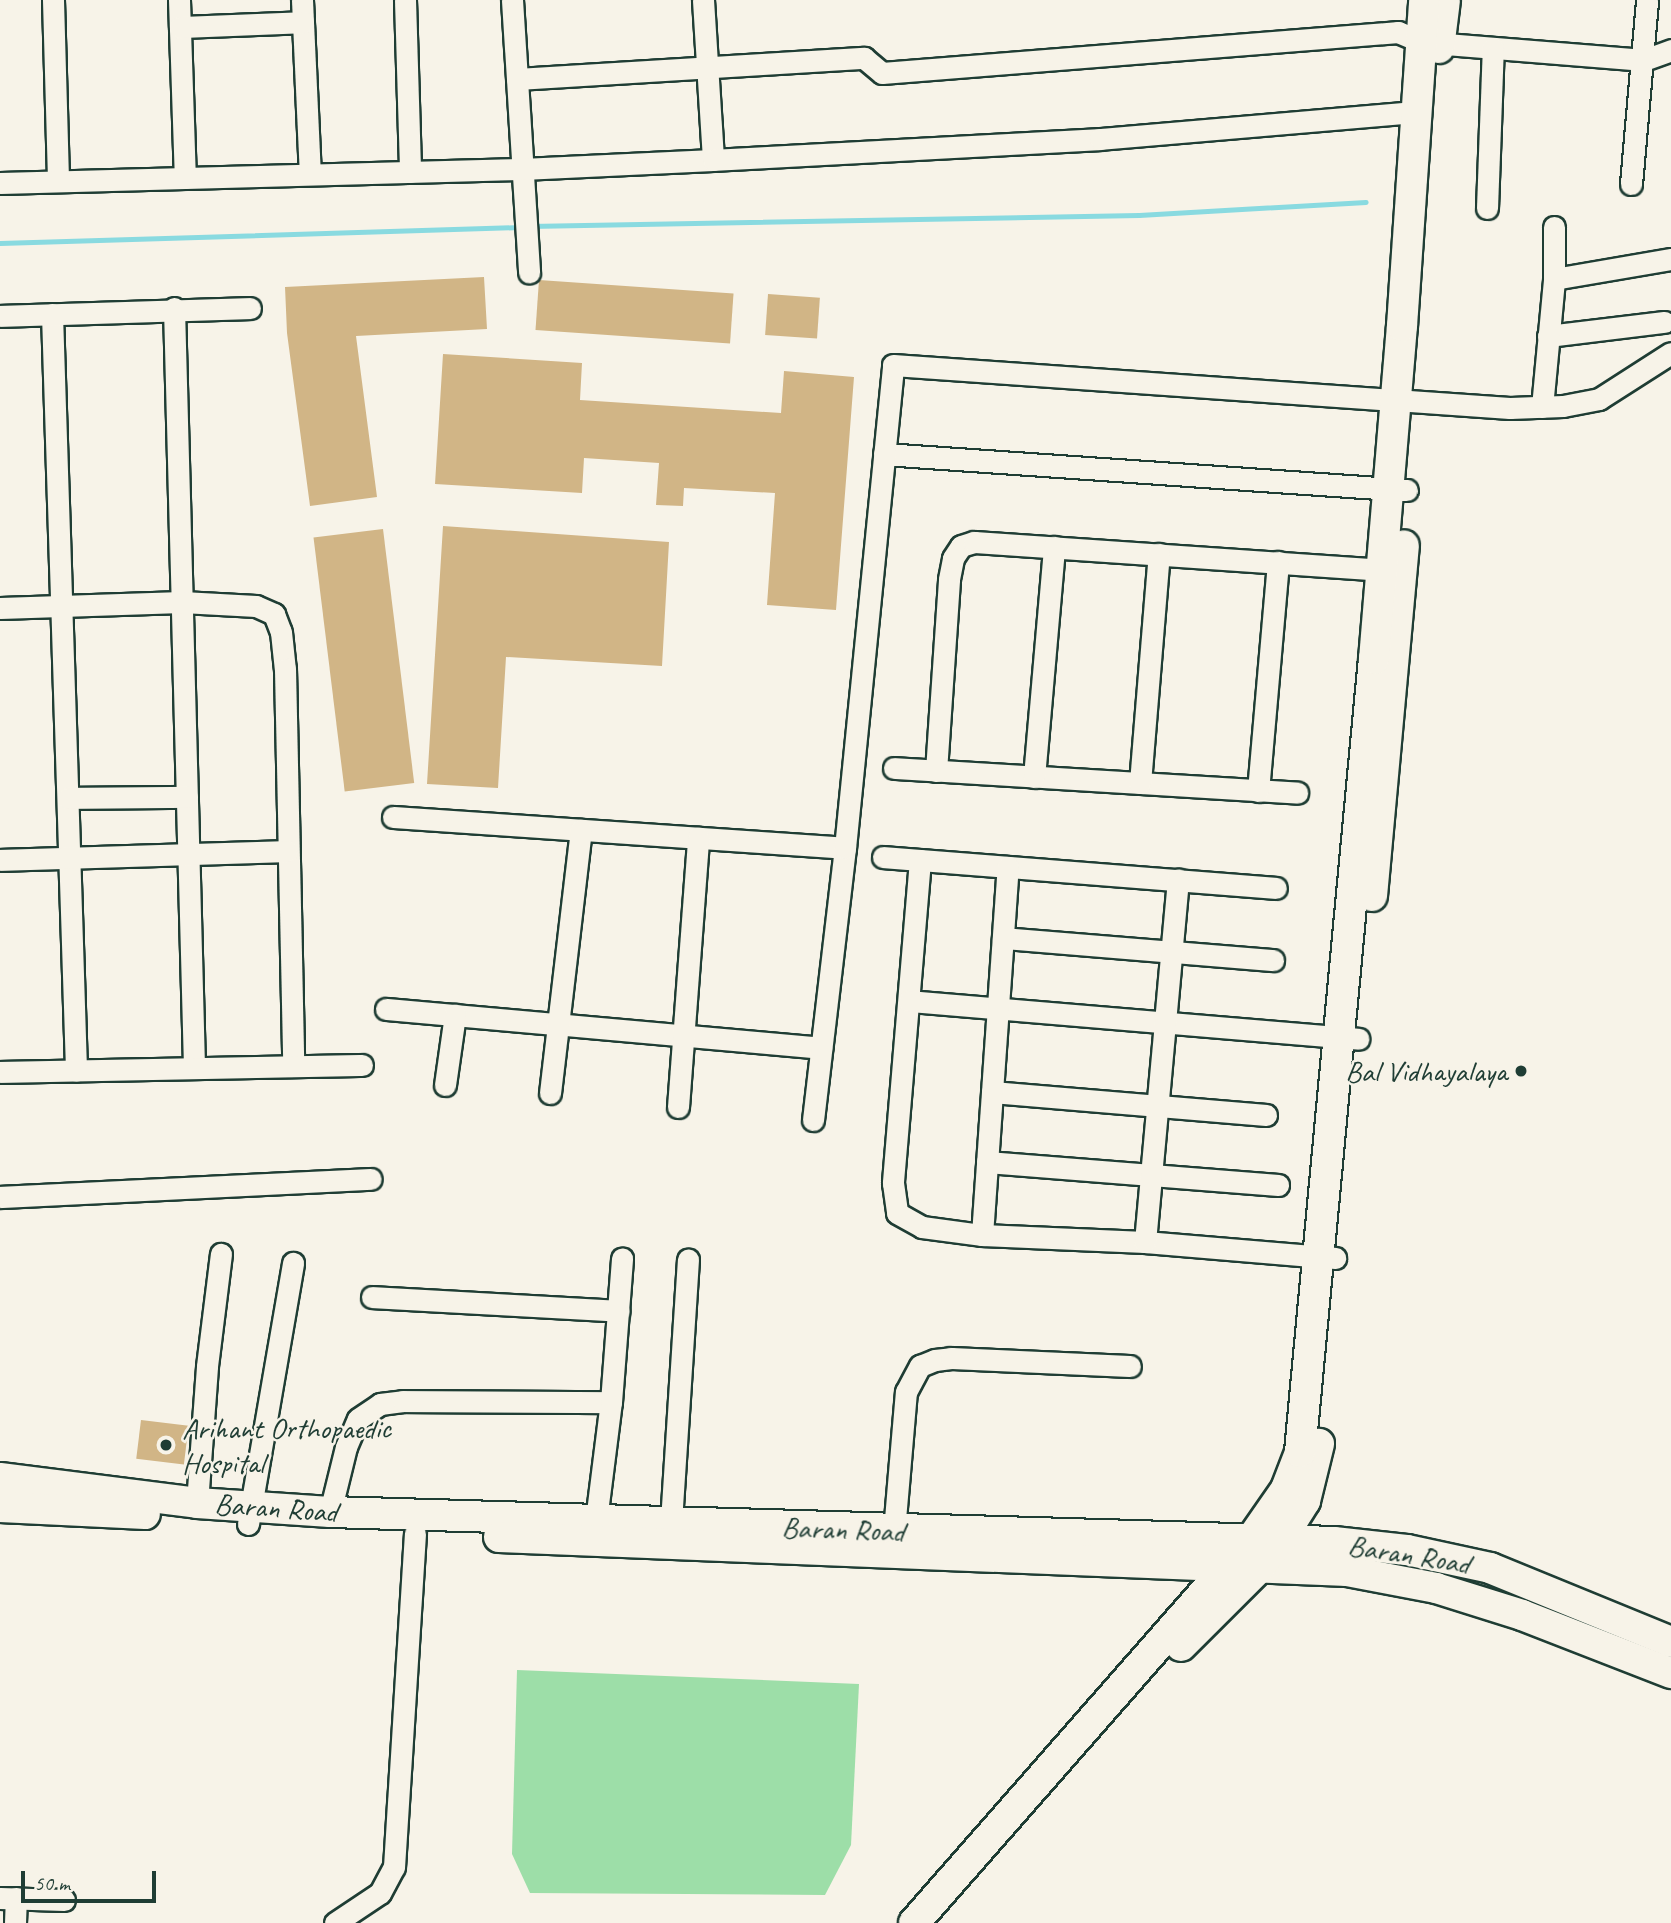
<!DOCTYPE html>
<html>
<head>
<meta charset="utf-8">
<style>
  body { margin:0 }
  #map { position:relative; width:1671px; height:1923px; overflow:hidden; background:#f7f3e8; font-family:Caveat,sans-serif }
  div>[style] { position:absolute }
  [style*='--x'] { left:calc(var(--x)*1px); top:calc(var(--y)*1px); width:calc(var(--w)*1px); rotate:calc(var(--a)*1deg) }
  .green>* { inset:0; background:#9ddea8 }
  .stream>* { height:5px; margin:-2.5px; padding:0 2.5px; transform-origin:2.5px; border-radius:2.5px; background:#89dae0 }
  .building>* { inset:0; background:#d1b586; transform-origin:0 0 }
  .roads { filter:drop-shadow(2px 0 #1f3d34) drop-shadow(-2px 0 #1f3d34) drop-shadow(0 2px #1f3d34) drop-shadow(0 -2px #1f3d34) }
  .street>* { height:21px; margin:-10.5px; padding:0 10.5px; transform-origin:10.5px; border-radius:10.5px; background:#f7f3e8 }
  .secondary>* { height:30px; margin:-15px; padding:0 15px; transform-origin:15px; border-radius:15px; background:#f7f3e8 }
  .dots>* { width:19px; height:19px; translate:-50% -50%; box-sizing:border-box; border:4px solid #f7f3e8; border-radius:50% }
  span { translate:-50% -50%; white-space:nowrap; text-align:center; line-height:1.15; -webkit-text-stroke:5px #f7f3e8; paint-order:stroke }
  .poi-label { font-size:30px; color:#1f3d34 }
  .right { translate:-100% -50%; text-align:right }
  .left { translate:0 -50%; text-align:left }
  .street-label { font-size:30px; color:#1f3d34 }
  .scale { position:absolute; left:21px; top:1871px; width:135px; height:32px; box-sizing:border-box; border:4px solid #1f3d34; border-top:0; padding-left:9px; font-size:21px; line-height:24px; white-space:nowrap; color:#1f3d34; -webkit-text-stroke:5px #f7f3e8; paint-order:stroke }
</style>
</head>
<body>
<div id="map">
  <div class="green">
    <i style="clip-path:polygon(517px 1670px,859px 1684px,851px 1845px,825px 1895px,530px 1893px,512px 1854px)"></i>
  </div>
  <div class="stream">
    <i style="--x:529;--y:226;--w:610;--a:-1.03"></i>
    <i style="--x:1139;--y:215;--w:227;--a:-3.3"></i>
    <i style="--x:0;--y:243;--w:520;--a:-1.76"></i>
  </div>
  <div class="building">
    <i style="clip-path:polygon(484px 277px,487px 329px,356px 336px,377px 497px,310px 506px,287px 333px,285px 287px)"></i>
    <i style="left:539px;top:280px;width:195px;height:50px;rotate:4deg"></i>
    <i style="left:768px;top:294px;width:52px;height:41px;rotate:4deg"></i>
    <i style="clip-path:polygon(443px 354px,582px 363px,580px 400px,781px 413px,784px 371px,854px 377px,836px 610px,767px 605px,775px 493px,684px 488px,683px 506px,656px 505px,659px 463px,584px 458px,582px 493px,435px 484px)"></i>
    <i style="clip-path:polygon(443px 526px,669px 542px,662px 666px,506px 657px,498px 788px,427px 784px)"></i>
    <i style="left:383px;top:529px;width:256px;height:70px;rotate:83deg"></i>
    <i style="left:141px;top:1420px;width:48px;height:39px;rotate:7deg"></i>
  </div>
  <div class="roads">
    <div class="street">
      <i style="--x:53;--y:0;--w:181;--a:88.4"></i>
      <i style="--x:179;--y:0;--w:178;--a:88.1"></i>
      <i style="--x:302;--y:0;--w:174;--a:87.4"></i>
      <i style="--x:405;--y:0;--w:172;--a:88.3"></i>
      <i style="--x:512;--y:0;--w:273;--a:86.4"></i>
      <i style="--x:703;--y:0;--w:160;--a:86.4"></i>
      <i style="--x:180;--y:27;--w:123;--a:-2.3"></i>
      <i style="--x:517;--y:79;--w:348;--a:-3.5"></i>
      <i style="--x:864;--y:58;--w:23;--a:40"></i>
      <i style="--x:882;--y:73;--w:518;--a:-4.54"></i>
      <i style="--x:1398;--y:32;--w:25;--a:23"></i>
      <i style="--x:1421;--y:42;--w:224;--a:4.6"></i>
      <i style="--x:1644;--y:60;--w:29;--a:-20"></i>
      <i style="--x:0;--y:183;--w:522;--a:-1.54"></i>
      <i style="--x:522;--y:169;--w:191;--a:-2.7"></i>
      <i style="--x:713;--y:160;--w:388;--a:-3.1"></i>
      <i style="--x:1100;--y:139;--w:317;--a:-4.9"></i>
      <i style="--x:1631;--y:184;--w:185;--a:-85"></i>
      <i style="--x:1487;--y:208;--w:160;--a:-87.9"></i>
      <i style="--x:1554;--y:279;--w:119;--a:-9.7"></i>
      <i style="--x:174;--y:308;--w:760;--a:88.49"></i>
      <i style="--x:52;--y:314;--w:757;--a:88.18"></i>
      <i style="--x:0;--y:316;--w:250;--a:-1.8"></i>
      <i style="--x:1548;--y:336;--w:117;--a:-6.9"></i>
      <i style="--x:1542;--y:407;--w:129;--a:-84.6"></i>
      <i style="--x:1554;--y:279;--w:52;--a:-90"></i>
      <i style="--x:884;--y:454;--w:524;--a:3.94"></i>
      <i style="--x:0;--y:608;--w:182;--a:-1.9"></i>
      <i style="--x:182;--y:602;--w:74;--a:3.1"></i>
      <i style="--x:256;--y:606;--w:20;--a:24"></i>
      <i style="--x:274;--y:614;--w:19;--a:69"></i>
      <i style="--x:281;--y:632;--w:37;--a:84"></i>
      <i style="--x:285;--y:669;--w:397;--a:88.8"></i>
      <i style="--x:894;--y:768;--w:404;--a:3.5"></i>
      <i style="--x:936;--y:771;--w:192;--a:-86.1"></i>
      <i style="--x:949;--y:579;--w:21;--a:-79"></i>
      <i style="--x:953;--y:558;--w:14;--a:-56"></i>
      <i style="--x:961;--y:546;--w:14;--a:-17"></i>
      <i style="--x:974;--y:542;--w:408;--a:3.9"></i>
      <i style="--x:1034;--y:777;--w:231;--a:-85"></i>
      <i style="--x:1140;--y:783;--w:230;--a:-85.3"></i>
      <i style="--x:1258;--y:791;--w:230;--a:-85"></i>
      <i style="--x:68;--y:798;--w:119;--a:-0.5"></i>
      <i style="--x:393;--y:817;--w:453;--a:3.9"></i>
      <i style="--x:883;--y:857;--w:394;--a:4.5"></i>
      <i style="--x:0;--y:860;--w:287;--a:-1.8"></i>
      <i style="--x:920;--y:860;--w:324;--a:94.8"></i>
      <i style="--x:893;--y:1183;--w:30;--a:82"></i>
      <i style="--x:897;--y:1213;--w:29;--a:29"></i>
      <i style="--x:922;--y:1227;--w:61;--a:7.6"></i>
      <i style="--x:982;--y:1235;--w:163;--a:2.5"></i>
      <i style="--x:1145;--y:1242;--w:191;--a:4.8"></i>
      <i style="--x:1003;--y:938;--w:271;--a:4.7"></i>
      <i style="--x:909;--y:1001;--w:451;--a:4.8"></i>
      <i style="--x:386;--y:1009;--w:437;--a:5.1"></i>
      <i style="--x:0;--y:1072;--w:362;--a:-1.1"></i>
      <i style="--x:445;--y:1085;--w:71;--a:-81.9"></i>
      <i style="--x:992;--y:1092;--w:275;--a:4.8"></i>
      <i style="--x:550;--y:1093;--w:265;--a:-83.3"></i>
      <i style="--x:678;--y:1107;--w:270;--a:-85.7"></i>
      <i style="--x:813;--y:1120;--w:274;--a:-83.3"></i>
      <i style="--x:845;--y:848;--w:485;--a:-84.3"></i>
      <i style="--x:893;--y:365;--w:618;--a:3.99"></i>
      <i style="--x:1510;--y:408;--w:53;--a:-2.2"></i>
      <i style="--x:1563;--y:406;--w:37;--a:-11"></i>
      <i style="--x:1599;--y:399;--w:85;--a:-32.6"></i>
      <i style="--x:987;--y:1162;--w:292;--a:4.5"></i>
      <i style="--x:0;--y:1197;--w:371;--a:-2.8"></i>
      <i style="--x:982;--y:1235;--w:369;--a:-86"></i>
      <i style="--x:1145;--y:1242;--w:364;--a:-84.8"></i>
      <i style="--x:372;--y:1297;--w:247;--a:3.2"></i>
      <i style="--x:197;--y:1503;--w:137;--a:-85.8"></i>
      <i style="--x:207;--y:1366;--w:113;--a:-82.9"></i>
      <i style="--x:330;--y:1512;--w:67;--a:-76.2"></i>
      <i style="--x:346;--y:1447;--w:30;--a:-67"></i>
      <i style="--x:358;--y:1419;--w:27;--a:-34"></i>
      <i style="--x:380;--y:1404;--w:23;--a:-7"></i>
      <i style="--x:403;--y:1401;--w:208;--a:0.3"></i>
      <i style="--x:596;--y:1520;--w:119;--a:-82.8"></i>
      <i style="--x:611;--y:1402;--w:144;--a:-85.6"></i>
      <i style="--x:671;--y:1522;--w:263;--a:-86.3"></i>
      <i style="--x:248;--y:1524;--w:265;--a:-80.2"></i>
      <i style="--x:894;--y:1531;--w:140;--a:-85.1"></i>
      <i style="--x:906;--y:1392;--w:30;--a:-62"></i>
      <i style="--x:920;--y:1366;--w:16;--a:-22"></i>
      <i style="--x:935;--y:1360;--w:16;--a:-7"></i>
      <i style="--x:951;--y:1358;--w:179;--a:2.6"></i>
      <i style="--x:0;--y:1898;--w:64;--a:1.8"></i>
      <i style="--x:15;--y:1923;--w:25;--a:-88"></i>
      <i style="--x:335;--y:1923;--w:54;--a:-33.7"></i>
      <i style="--x:380;--y:1893;--w:30;--a:-62"></i>
      <i style="--x:394;--y:1867;--w:334;--a:-86.4"></i>
    </div>
    <div class="secondary">
      <i style="--x:1439;--y:48;--w:48;--a:-82.9"></i>
      <i style="--x:1372;--y:896;--w:352;--a:-84.8"></i>
      <i style="--x:0;--y:1478;--w:199;--a:7.2"></i>
      <i style="--x:197;--y:1503;--w:133;--a:3.9"></i>
      <i style="--x:330;--y:1512;--w:1004;--a:1.71"></i>
      <i style="--x:1334;--y:1542;--w:73;--a:6.3"></i>
      <i style="--x:1407;--y:1550;--w:85;--a:12.2"></i>
      <i style="--x:1490;--y:1568;--w:196;--a:22.2"></i>
      <i style="--x:0;--y:1507;--w:145;--a:2.8"></i>
      <i style="--x:499;--y:1537;--w:849;--a:2.3"></i>
      <i style="--x:1347;--y:1571;--w:91;--a:10.8"></i>
      <i style="--x:1436;--y:1588;--w:90;--a:17.4"></i>
      <i style="--x:1522;--y:1615;--w:160;--a:21.3"></i>
      <i style="--x:1181;--y:1646;--w:112;--a:-45"></i>
      <i style="--x:1260;--y:1567;--w:35;--a:-53"></i>
      <i style="--x:1281;--y:1539;--w:45;--a:-57.7"></i>
      <i style="--x:1305;--y:1501;--w:59;--a:-76.2"></i>
      <i style="--x:914;--y:1923;--w:512;--a:-48.72"></i>
      <i style="--x:1252;--y:1538;--w:60;--a:-55.2"></i>
      <i style="--x:1286;--y:1489;--w:40;--a:-69"></i>
      <i style="--x:1300;--y:1452;--w:796;--a:-84.67"></i>
      <i style="--x:1374;--y:659;--w:334;--a:-85.2"></i>
      <i style="--x:1402;--y:326;--w:327;--a:-86.1"></i>
    </div>
  </div>
  <div class="dots">
    <i style="left:1521px;top:1071px;background:#1f3d34"></i>
    <i style="left:166px;top:1445px;background:#1f3d34"></i>
  </div>
  <div class="poi-label">
    <span class="right" style="left:1507px;top:1071px">Bal Vidhayalaya</span>
    <span class="left" style="left:182px;top:1445px">Arihant Orthopaedic<br>Hospital</span>
  </div>
  <div class="street-label">
    <span style="left:276px;top:1508px;rotate:4deg">Baran Road</span>
    <span style="left:843px;top:1529px;rotate:2deg">Baran Road</span>
    <span style="left:1409px;top:1554px;rotate:9deg">Baran Road</span>
  </div>
  <div class="scale">50 m</div>
</div>
</body>
</html>
